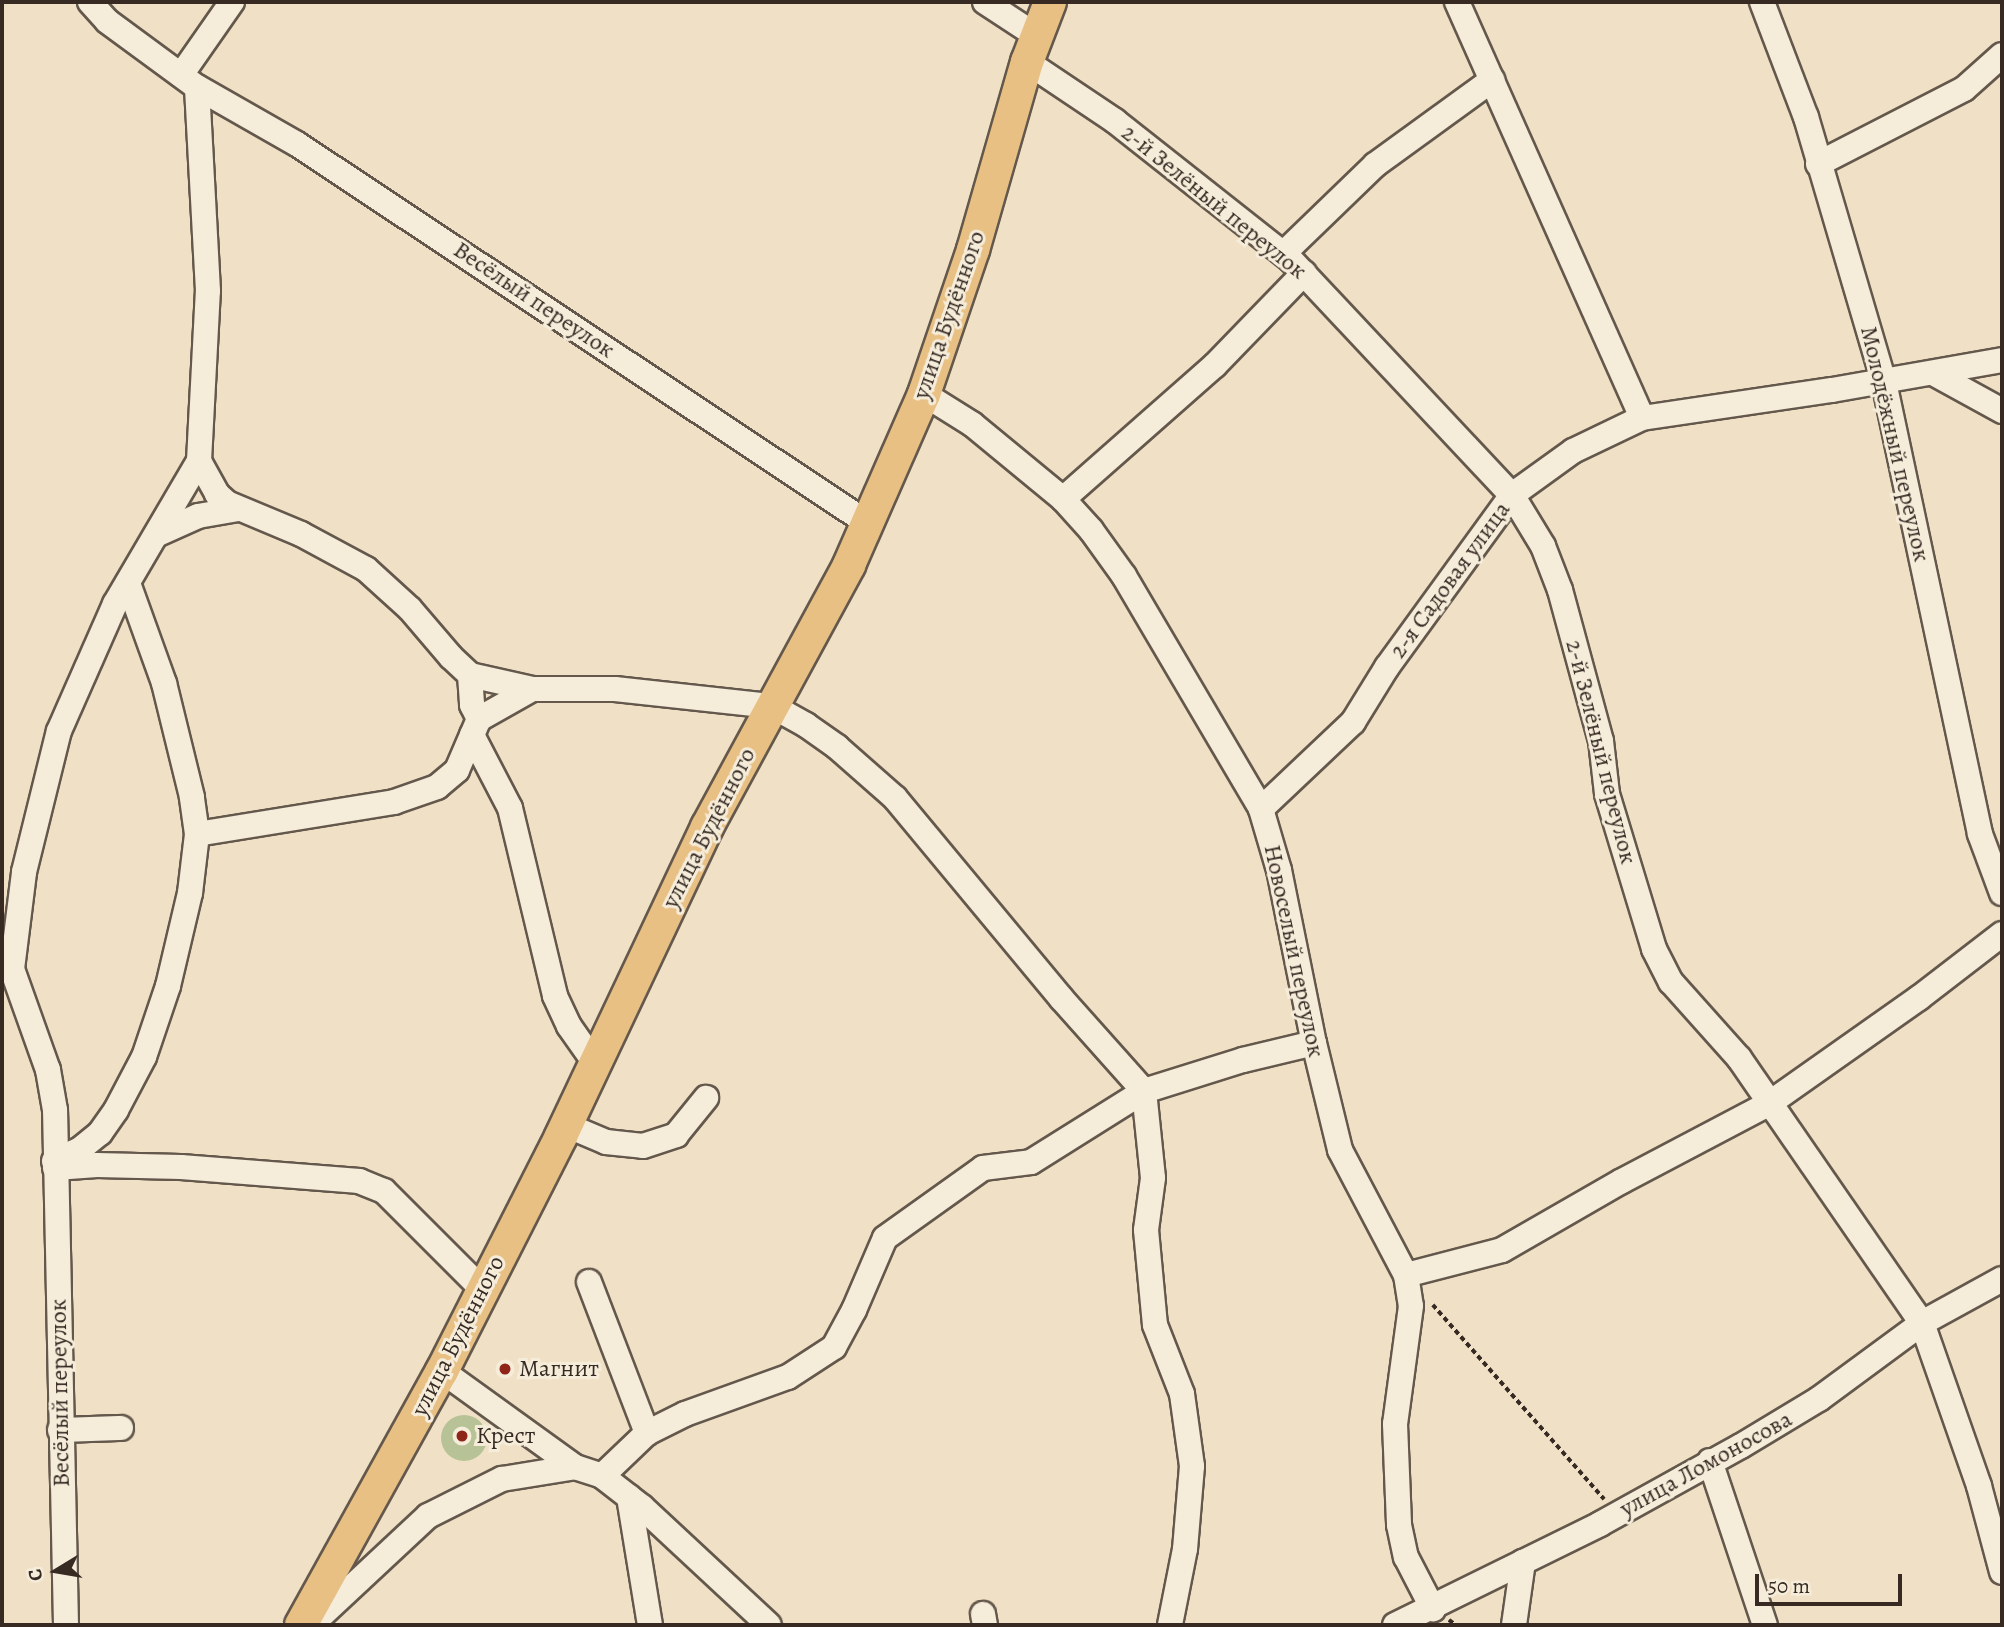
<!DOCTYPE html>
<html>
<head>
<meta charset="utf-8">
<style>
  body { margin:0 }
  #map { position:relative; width:2004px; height:1627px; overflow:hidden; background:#f0e1c6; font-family:Alegreya,serif }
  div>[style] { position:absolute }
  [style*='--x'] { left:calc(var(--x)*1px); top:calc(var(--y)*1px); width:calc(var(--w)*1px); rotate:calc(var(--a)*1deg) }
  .green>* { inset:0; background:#b7c396 }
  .round { border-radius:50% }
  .path>* { height:3.5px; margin-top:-1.75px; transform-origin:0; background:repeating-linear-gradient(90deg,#362a23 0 5px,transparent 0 8.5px) }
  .roads { filter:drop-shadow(2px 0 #64584c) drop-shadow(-2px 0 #64584c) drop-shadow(0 2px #64584c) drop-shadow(0 -2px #64584c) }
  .minor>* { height:24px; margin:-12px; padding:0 12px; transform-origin:12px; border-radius:12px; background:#f5ecda }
  .major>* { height:32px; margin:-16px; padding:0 16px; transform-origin:16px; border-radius:16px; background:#e8c083 }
  .dots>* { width:19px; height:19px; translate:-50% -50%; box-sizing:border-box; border:4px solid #f5ecda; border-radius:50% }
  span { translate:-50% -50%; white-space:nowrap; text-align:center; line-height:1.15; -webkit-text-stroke:6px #f5ecda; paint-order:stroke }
  .street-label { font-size:24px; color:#362a23 }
  .poi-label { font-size:24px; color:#362a23 }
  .left { translate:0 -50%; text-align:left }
  .frame { position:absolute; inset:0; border:4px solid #362a23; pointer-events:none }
  .north { position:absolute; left:21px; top:1536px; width:70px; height:70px; -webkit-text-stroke:5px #f5ecda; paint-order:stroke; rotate:259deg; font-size:19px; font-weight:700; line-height:28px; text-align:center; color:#362a23 }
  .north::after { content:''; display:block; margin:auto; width:24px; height:32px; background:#362a23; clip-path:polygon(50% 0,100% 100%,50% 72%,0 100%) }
  .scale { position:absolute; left:1755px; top:1574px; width:147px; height:32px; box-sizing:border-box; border:4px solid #362a23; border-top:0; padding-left:9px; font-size:21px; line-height:24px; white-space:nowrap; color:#362a23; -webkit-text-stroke:5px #f5ecda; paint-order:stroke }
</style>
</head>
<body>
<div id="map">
  <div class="green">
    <i class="round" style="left:441px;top:1415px;width:46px;height:46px"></i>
  </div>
  <div class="path">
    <i style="--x:1433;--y:1305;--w:259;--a:48.6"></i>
    <i style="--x:1449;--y:1620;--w:9;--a:36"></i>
  </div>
  <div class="roads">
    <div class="minor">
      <i style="--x:90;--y:2;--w:25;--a:48"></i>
      <i style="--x:107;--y:21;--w:112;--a:36.3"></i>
      <i style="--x:197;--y:87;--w:115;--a:29.7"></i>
      <i style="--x:297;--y:144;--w:683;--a:33.6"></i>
      <i style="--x:985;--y:2;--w:62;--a:33.2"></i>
      <i style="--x:1457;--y:2;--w:455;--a:66"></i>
      <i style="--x:1762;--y:2;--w:123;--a:69.1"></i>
      <i style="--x:1806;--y:117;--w:276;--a:73.6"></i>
      <i style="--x:1884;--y:382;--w:462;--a:78"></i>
      <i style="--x:1980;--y:834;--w:63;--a:69.6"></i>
      <i style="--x:1027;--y:62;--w:106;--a:33.8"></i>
      <i style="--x:1115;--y:121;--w:223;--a:38.3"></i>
      <i style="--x:1290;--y:259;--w:324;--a:46.8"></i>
      <i style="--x:1512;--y:495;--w:60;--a:58.7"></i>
      <i style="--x:1543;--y:546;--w:47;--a:68.9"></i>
      <i style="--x:1560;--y:590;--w:156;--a:74.8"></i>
      <i style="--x:1601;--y:741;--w:53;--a:83.5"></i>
      <i style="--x:1607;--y:794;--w:162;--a:73.1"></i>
      <i style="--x:1654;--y:949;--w:37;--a:63"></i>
      <i style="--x:1671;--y:982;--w:102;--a:48.2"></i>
      <i style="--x:1739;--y:1058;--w:322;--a:55.4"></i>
      <i style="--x:1922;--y:1323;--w:173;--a:70.7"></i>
      <i style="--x:1979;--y:1486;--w:89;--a:75"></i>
      <i style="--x:181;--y:75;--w:89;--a:-55.1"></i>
      <i style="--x:1818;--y:164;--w:164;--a:-27.2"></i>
      <i style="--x:1964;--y:89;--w:51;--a:-41.8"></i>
      <i style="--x:1284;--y:253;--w:127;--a:-44"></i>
      <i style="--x:1375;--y:165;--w:145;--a:-36"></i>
      <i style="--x:1933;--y:373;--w:79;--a:28.8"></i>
      <i style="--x:924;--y:394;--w:57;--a:32"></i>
      <i style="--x:972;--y:424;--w:118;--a:39.5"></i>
      <i style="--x:1063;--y:499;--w:42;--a:47.9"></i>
      <i style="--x:1091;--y:530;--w:57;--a:54.3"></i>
      <i style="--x:1124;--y:576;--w:270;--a:59.5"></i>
      <i style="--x:1261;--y:809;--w:64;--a:73.6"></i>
      <i style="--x:1279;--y:870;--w:177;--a:78.6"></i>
      <i style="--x:1314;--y:1043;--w:110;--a:76.3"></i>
      <i style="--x:1340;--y:1150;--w:141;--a:62.2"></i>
      <i style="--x:1406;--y:1275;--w:31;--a:81"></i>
      <i style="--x:1411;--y:1306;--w:119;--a:97.7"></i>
      <i style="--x:1395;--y:1424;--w:101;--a:87.7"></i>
      <i style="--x:1399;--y:1525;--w:33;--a:78"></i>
      <i style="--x:1406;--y:1557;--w:59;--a:62.6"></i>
      <i style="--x:199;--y:461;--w:38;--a:61"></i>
      <i style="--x:217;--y:494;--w:13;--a:42"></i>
      <i style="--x:227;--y:503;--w:80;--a:22.7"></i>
      <i style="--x:301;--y:534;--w:74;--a:28.3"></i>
      <i style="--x:366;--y:569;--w:59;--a:42.3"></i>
      <i style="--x:410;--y:609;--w:63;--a:49.5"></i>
      <i style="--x:451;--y:657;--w:26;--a:43"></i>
      <i style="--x:470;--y:675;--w:64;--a:12.7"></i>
      <i style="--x:532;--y:689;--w:83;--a:0"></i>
      <i style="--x:615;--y:689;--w:158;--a:6.2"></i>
      <i style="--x:772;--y:706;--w:39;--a:29"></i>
      <i style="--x:806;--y:725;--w:38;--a:35"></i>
      <i style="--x:837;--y:747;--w:77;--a:41.3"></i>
      <i style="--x:895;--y:798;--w:260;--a:50.3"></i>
      <i style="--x:1061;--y:998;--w:125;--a:48.3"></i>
      <i style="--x:1144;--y:1091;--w:87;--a:84.1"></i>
      <i style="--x:1153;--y:1178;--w:52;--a:97.7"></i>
      <i style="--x:1146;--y:1230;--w:95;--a:84.6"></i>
      <i style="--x:1155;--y:1325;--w:74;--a:68.6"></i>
      <i style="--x:1182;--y:1394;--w:73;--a:82.1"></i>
      <i style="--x:1192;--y:1466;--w:83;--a:94.8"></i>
      <i style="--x:1185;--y:1549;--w:77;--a:101.2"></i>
      <i style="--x:1063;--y:499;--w:203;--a:-41.4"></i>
      <i style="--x:1215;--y:365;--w:128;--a:-45.9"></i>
      <i style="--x:158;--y:534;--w:44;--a:-24.2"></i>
      <i style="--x:198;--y:516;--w:41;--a:-9.9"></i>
      <i style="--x:470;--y:675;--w:30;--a:86"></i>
      <i style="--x:472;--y:705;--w:16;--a:63"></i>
      <i style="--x:472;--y:735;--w:82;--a:62.5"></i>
      <i style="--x:510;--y:808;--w:193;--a:76.5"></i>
      <i style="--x:555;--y:996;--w:33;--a:65"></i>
      <i style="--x:569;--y:1026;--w:45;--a:54.9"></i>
      <i style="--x:1261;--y:809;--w:127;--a:-43.4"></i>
      <i style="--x:1353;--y:722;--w:65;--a:-58.3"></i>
      <i style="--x:1387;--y:667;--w:213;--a:-54"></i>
      <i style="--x:1512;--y:495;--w:75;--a:-35.8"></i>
      <i style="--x:1573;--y:451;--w:76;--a:-25.6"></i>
      <i style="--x:1642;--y:418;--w:192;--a:-8.4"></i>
      <i style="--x:1832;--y:390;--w:173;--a:-10"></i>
      <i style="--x:197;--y:834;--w:200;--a:-9.2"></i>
      <i style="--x:394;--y:802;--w:46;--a:-19.2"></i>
      <i style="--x:437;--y:787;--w:26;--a:-40"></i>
      <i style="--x:457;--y:770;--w:56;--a:-66.7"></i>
      <i style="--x:479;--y:719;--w:61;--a:-29.5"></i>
      <i style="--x:566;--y:1125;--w:43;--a:23"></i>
      <i style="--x:606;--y:1142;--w:37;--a:6"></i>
      <i style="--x:643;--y:1146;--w:35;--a:-18"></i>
      <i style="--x:676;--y:1135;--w:48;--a:-51"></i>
      <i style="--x:54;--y:1161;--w:27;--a:-24"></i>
      <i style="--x:79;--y:1150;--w:27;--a:-39"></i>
      <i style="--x:100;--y:1133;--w:28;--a:-55"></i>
      <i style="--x:116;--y:1110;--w:60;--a:-62.2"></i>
      <i style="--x:144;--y:1057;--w:75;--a:-71.3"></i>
      <i style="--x:168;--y:986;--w:96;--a:-76.7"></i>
      <i style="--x:190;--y:893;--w:59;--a:-83.2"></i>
      <i style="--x:197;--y:834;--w:37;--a:-98"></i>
      <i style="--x:192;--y:797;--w:117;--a:-103.8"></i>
      <i style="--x:164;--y:683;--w:106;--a:-109.8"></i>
      <i style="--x:55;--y:1168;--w:42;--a:-4.1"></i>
      <i style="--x:97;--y:1165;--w:84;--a:1.4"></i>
      <i style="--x:181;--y:1167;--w:179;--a:4.5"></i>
      <i style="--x:359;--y:1181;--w:27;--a:22"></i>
      <i style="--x:384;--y:1191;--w:139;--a:45"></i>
      <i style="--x:1406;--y:1275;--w:99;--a:-14.6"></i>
      <i style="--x:1502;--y:1250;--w:138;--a:-29.9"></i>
      <i style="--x:1622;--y:1181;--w:167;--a:-27.8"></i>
      <i style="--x:1770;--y:1103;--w:182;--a:-35.2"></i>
      <i style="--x:1919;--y:998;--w:105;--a:-37.6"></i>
      <i style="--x:589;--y:1282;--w:162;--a:69"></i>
      <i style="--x:442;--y:1371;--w:164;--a:35.8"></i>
      <i style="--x:575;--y:1467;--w:28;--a:18"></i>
      <i style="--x:602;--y:1476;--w:51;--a:37.8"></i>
      <i style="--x:642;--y:1507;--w:173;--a:42.9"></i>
      <i style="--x:60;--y:1430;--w:61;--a:-1.9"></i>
      <i style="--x:1710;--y:1461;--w:173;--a:71.5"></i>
      <i style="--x:602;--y:1476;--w:62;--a:-43.7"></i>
      <i style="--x:647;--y:1433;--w:42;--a:-26.6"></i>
      <i style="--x:685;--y:1414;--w:109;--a:-19.8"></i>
      <i style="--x:788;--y:1377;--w:55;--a:-33.1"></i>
      <i style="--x:834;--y:1347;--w:42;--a:-61.6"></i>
      <i style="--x:854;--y:1310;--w:78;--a:-66.7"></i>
      <i style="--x:885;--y:1238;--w:120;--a:-35.5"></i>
      <i style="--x:983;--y:1168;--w:48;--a:-7.1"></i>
      <i style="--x:1031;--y:1162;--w:133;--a:-32.1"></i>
      <i style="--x:1144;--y:1091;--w:104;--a:-17.4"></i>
      <i style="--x:1243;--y:1060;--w:73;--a:-13.5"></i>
      <i style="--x:629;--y:1497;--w:130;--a:80.7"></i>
      <i style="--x:983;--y:1614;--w:11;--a:80"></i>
      <i style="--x:66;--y:1625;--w:515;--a:-91.22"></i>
      <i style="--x:55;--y:1110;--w:41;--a:-99.9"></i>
      <i style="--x:48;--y:1070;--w:107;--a:-109.6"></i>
      <i style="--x:12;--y:969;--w:98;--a:-82.9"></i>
      <i style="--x:24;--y:872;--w:145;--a:-76.1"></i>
      <i style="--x:59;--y:731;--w:139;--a:-66.2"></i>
      <i style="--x:115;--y:604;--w:166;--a:-59.6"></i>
      <i style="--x:199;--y:461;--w:170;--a:-87"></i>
      <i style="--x:208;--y:291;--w:204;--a:-93.1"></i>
      <i style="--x:311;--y:1625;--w:160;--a:-43"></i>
      <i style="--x:428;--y:1516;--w:83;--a:-26.6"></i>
      <i style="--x:502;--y:1479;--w:74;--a:-9.3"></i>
      <i style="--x:1395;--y:1625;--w:229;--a:-26.2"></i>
      <i style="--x:1600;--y:1524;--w:161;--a:-29"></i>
      <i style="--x:1741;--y:1446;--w:91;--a:-31.1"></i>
      <i style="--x:1819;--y:1399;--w:128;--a:-36.4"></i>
      <i style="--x:1922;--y:1323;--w:91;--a:-28.8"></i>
      <i style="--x:1514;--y:1625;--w:64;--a:-81.9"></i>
    </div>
    <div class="major">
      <i style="--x:301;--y:1625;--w:291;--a:-61"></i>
      <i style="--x:442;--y:1371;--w:263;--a:-63.1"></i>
      <i style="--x:561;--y:1136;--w:342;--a:-64.7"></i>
      <i style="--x:707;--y:827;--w:298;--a:-61.5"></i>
      <i style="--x:849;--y:565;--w:187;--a:-66.3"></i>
      <i style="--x:924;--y:394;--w:152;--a:-71.2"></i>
      <i style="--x:973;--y:250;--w:196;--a:-74"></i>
      <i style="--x:1027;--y:62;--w:64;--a:-69"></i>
    </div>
  </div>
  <div class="dots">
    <i style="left:505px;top:1369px;background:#8f2418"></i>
    <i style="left:462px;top:1436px;background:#8f2418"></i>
  </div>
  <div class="street-label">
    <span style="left:1214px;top:202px;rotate:39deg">2-й Зелёный переулок</span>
    <span style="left:534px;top:300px;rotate:34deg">Весёлый переулок</span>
    <span style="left:949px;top:315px;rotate:-71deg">улица Будённого</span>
    <span style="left:1895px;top:444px;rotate:77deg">Молодёжный переулок</span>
    <span style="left:1450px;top:580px;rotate:-54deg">2-я Садовая улица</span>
    <span style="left:1601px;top:752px;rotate:76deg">2-й Зелёный переулок</span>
    <span style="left:709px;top:828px;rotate:-63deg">улица Будённого</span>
    <span style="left:1294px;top:951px;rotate:78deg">Новоселый переулок</span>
    <span style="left:458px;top:1336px;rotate:-63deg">улица Будённого</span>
    <span style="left:60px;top:1393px;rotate:-91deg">Весёлый переулок</span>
    <span style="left:1706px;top:1464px;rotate:-29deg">улица Ломоносова</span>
  </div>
  <div class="poi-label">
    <span class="left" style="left:519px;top:1369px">Магнит</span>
    <span class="left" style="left:476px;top:1436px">Крест</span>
  </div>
  <div class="frame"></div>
  <div class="north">С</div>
  <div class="scale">50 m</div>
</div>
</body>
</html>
